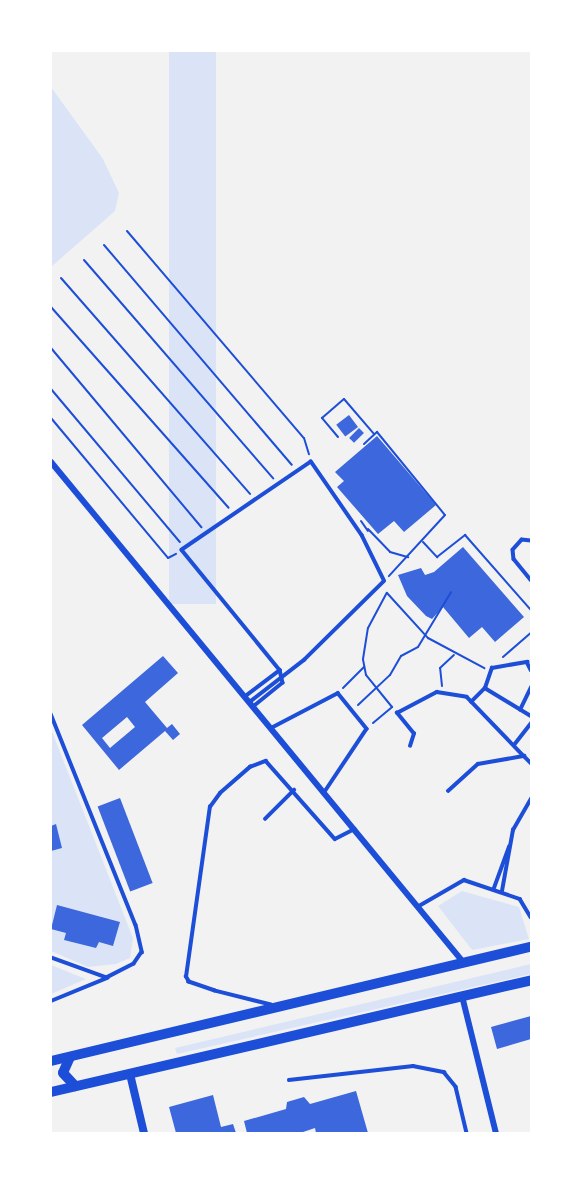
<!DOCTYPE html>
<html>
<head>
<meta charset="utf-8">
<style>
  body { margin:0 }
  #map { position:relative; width:582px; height:1184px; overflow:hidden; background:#f2f2f2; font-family:Spectral,serif }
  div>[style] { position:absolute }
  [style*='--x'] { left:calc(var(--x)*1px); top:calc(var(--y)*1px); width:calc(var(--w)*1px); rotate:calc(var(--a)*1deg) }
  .green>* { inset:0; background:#dbe4f7; transform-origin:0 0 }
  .building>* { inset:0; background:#3d67dc; transform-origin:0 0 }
  .path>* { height:2px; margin:-1px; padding:0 1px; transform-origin:1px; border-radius:1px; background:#1d4ed8 }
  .service>* { height:3.5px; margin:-1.75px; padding:0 1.75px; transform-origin:1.75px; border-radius:1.75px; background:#1d4ed8 }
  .minor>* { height:6px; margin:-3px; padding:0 3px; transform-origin:3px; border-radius:3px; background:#1d4ed8 }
  .tertiary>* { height:8px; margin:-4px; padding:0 4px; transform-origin:4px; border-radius:4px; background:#1d4ed8 }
  .trunk>* { height:10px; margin:-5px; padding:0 5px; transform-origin:5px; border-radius:5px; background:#1d4ed8 }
  span { translate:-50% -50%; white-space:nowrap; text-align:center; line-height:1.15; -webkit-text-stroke:7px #fff; paint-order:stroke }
  .frame { position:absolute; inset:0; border:52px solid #fff; pointer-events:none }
</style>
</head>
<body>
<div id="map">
  <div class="green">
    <i style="left:169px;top:51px;width:47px;height:553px"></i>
    <i style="clip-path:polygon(51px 87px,103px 159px,119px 193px,115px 211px,51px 267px)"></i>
    <i style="clip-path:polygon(51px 729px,133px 938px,130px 958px,116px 964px,88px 967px,51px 951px)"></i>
    <i style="clip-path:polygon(462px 891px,519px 907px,529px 939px,472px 950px,438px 906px)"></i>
    <i style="clip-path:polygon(531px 964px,531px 974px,177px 1054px,175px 1048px)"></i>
    <i style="clip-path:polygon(51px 965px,86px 979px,51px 994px)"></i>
  </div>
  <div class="building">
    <i style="left:349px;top:415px;width:15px;height:16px;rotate:53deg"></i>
    <i style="left:359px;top:428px;width:7px;height:14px;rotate:45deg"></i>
    <i style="clip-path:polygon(377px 436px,436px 505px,404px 532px,394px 521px,378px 534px,337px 487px,344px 481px,335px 472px)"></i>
    <i style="clip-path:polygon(463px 547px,524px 617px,495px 642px,482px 627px,469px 638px,443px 607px,432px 619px,426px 616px,407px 596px,398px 575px,421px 568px,425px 575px,434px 572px)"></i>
    <i style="clip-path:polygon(evenodd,163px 656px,178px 673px,145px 702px,167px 728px,172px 724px,180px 734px,173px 740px,165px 731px,119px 770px,82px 725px,163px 656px,127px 717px,135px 727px,110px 748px,102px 738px,127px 717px)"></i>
    <i style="left:120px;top:798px;width:91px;height:24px;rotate:69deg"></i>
    <i style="clip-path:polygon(56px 824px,62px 848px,51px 851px,51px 826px)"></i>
    <i style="clip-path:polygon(57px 905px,120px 922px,113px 946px,99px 942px,96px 948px,64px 940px,66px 933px,51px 929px)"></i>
    <i style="clip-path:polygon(531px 1016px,531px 1039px,497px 1049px,491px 1027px)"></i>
    <i style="clip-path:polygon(356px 1091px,368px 1133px,316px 1133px,315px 1128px,300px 1133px,247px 1133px,244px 1121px,286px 1109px,287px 1102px,304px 1097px,310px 1104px)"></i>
    <i style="clip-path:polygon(213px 1095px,221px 1127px,233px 1124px,236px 1133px,176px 1133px,169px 1107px)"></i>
  </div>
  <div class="path">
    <i style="--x:127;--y:231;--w:272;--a:49.5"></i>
    <i style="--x:304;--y:438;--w:17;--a:73"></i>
    <i style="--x:104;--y:245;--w:289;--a:49.5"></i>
    <i style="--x:84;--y:260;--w:289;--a:49.1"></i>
    <i style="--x:61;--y:278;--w:287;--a:48.8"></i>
    <i style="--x:51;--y:307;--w:268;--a:48.5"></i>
    <i style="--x:51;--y:348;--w:234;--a:50"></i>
    <i style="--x:51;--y:389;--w:200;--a:49.9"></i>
    <i style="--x:51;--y:418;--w:182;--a:50.1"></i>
    <i style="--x:168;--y:558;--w:9;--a:-27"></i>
    <i style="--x:338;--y:437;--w:25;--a:-130"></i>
    <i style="--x:322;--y:418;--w:29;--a:-41"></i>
    <i style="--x:344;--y:399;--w:46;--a:49.4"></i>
    <i style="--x:364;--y:444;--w:18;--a:-43"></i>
    <i style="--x:377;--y:432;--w:107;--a:50.7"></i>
    <i style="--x:445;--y:515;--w:83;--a:132.6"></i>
    <i style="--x:361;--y:521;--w:12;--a:55"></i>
    <i style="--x:368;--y:529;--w:32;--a:46"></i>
    <i style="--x:390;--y:552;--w:19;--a:16"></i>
    <i style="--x:423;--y:542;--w:21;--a:47"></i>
    <i style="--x:437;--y:557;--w:36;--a:-38"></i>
    <i style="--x:465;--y:535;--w:100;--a:48.7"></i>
    <i style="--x:503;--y:657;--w:37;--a:-41"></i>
    <i style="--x:442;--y:686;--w:18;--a:-96"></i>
    <i style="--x:440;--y:668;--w:19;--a:-43"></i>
    <i style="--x:343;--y:688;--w:30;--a:-45"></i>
    <i style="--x:358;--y:705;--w:44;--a:-43.2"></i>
    <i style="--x:390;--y:675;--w:22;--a:-60"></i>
    <i style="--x:401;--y:656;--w:19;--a:-28"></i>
    <i style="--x:418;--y:647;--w:64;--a:-59"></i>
    <i style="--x:392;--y:707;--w:41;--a:-129.1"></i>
    <i style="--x:366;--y:675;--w:16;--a:-101"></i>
    <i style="--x:363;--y:659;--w:31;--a:-81"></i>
    <i style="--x:368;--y:628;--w:40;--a:-62"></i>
    <i style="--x:387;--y:593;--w:61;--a:47.7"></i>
    <i style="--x:428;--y:638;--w:64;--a:28.2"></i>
    <i style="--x:373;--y:723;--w:25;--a:-40"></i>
  </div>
  <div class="service">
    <i style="--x:531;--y:541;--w:9;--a:-174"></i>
    <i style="--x:522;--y:540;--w:13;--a:132"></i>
    <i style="--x:513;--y:550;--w:9;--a:84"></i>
    <i style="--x:514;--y:559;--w:27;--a:51"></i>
    <i style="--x:485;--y:688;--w:54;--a:31.3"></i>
    <i style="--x:247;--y:695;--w:41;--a:-37.1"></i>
    <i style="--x:280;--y:670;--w:13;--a:77"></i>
    <i style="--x:283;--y:683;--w:36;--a:141"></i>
    <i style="--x:251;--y:701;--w:67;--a:-37.7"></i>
    <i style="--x:304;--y:660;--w:112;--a:-44.6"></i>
    <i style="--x:384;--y:581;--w:50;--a:-116.1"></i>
    <i style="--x:362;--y:536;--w:90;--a:-124.6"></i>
    <i style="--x:311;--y:462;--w:156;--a:145.7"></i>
    <i style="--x:182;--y:550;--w:155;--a:50.8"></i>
    <i style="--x:471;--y:702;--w:20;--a:-45"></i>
    <i style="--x:485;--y:688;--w:21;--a:-71"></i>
    <i style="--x:492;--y:668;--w:36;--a:-10"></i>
    <i style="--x:527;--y:662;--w:9;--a:63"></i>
    <i style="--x:520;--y:710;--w:25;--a:-64"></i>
    <i style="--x:51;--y:714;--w:227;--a:68.1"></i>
    <i style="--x:136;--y:925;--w:28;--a:77"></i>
    <i style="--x:142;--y:952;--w:14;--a:124"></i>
    <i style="--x:134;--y:964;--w:30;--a:153"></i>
    <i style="--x:107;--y:978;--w:59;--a:-160.3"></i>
    <i style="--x:273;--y:727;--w:73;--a:-27.6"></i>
    <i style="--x:338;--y:693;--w:46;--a:51.1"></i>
    <i style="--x:367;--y:729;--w:76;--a:123.7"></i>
    <i style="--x:514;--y:745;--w:28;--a:-52"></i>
    <i style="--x:410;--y:746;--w:13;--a:-72"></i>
    <i style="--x:414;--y:734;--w:27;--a:-129"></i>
    <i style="--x:397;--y:713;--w:45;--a:-27.7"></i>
    <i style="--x:437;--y:692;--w:30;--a:9"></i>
    <i style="--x:467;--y:697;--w:82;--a:46"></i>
    <i style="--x:448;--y:791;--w:40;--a:-42"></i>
    <i style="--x:478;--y:764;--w:47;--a:-9.9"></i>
    <i style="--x:524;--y:756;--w:10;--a:45"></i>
    <i style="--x:265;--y:819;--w:41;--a:-45"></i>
    <i style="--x:494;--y:888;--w:44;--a:-69.9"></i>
    <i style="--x:502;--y:891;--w:62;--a:-79.8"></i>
    <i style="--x:513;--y:830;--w:36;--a:-60"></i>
    <i style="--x:419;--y:906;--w:52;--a:-30"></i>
    <i style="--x:464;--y:880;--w:59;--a:18.7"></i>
    <i style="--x:520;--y:899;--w:21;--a:59"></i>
    <i style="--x:51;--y:1001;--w:61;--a:-22.3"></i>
    <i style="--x:271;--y:1005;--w:58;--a:-166"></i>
    <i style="--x:215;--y:991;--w:28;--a:-161"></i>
    <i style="--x:189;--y:982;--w:6;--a:-121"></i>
    <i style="--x:186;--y:977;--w:172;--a:-82"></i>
    <i style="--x:210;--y:807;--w:17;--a:-54"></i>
    <i style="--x:220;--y:793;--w:40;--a:-41"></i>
    <i style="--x:250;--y:767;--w:17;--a:-21"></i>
    <i style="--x:266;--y:761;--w:104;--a:48.5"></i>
    <i style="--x:335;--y:839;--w:22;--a:-27"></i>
    <i style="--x:289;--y:1080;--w:125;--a:-6.4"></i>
    <i style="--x:413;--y:1066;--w:32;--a:11"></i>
    <i style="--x:444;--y:1072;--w:19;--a:51"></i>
    <i style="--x:456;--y:1087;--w:47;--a:76.6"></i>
  </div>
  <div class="minor">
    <i style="--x:51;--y:462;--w:649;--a:50.5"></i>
    <i style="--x:462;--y:996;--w:141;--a:76.1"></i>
  </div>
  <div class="tertiary">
    <i style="--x:130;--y:1074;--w:61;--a:76.7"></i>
  </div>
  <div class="trunk">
    <i style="--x:70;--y:1057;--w:17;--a:114"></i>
    <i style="--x:63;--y:1073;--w:18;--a:47"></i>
    <i style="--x:51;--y:1061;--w:493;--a:-13.4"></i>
    <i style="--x:51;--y:1092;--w:493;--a:-13.1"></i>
  </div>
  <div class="frame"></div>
</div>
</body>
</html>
